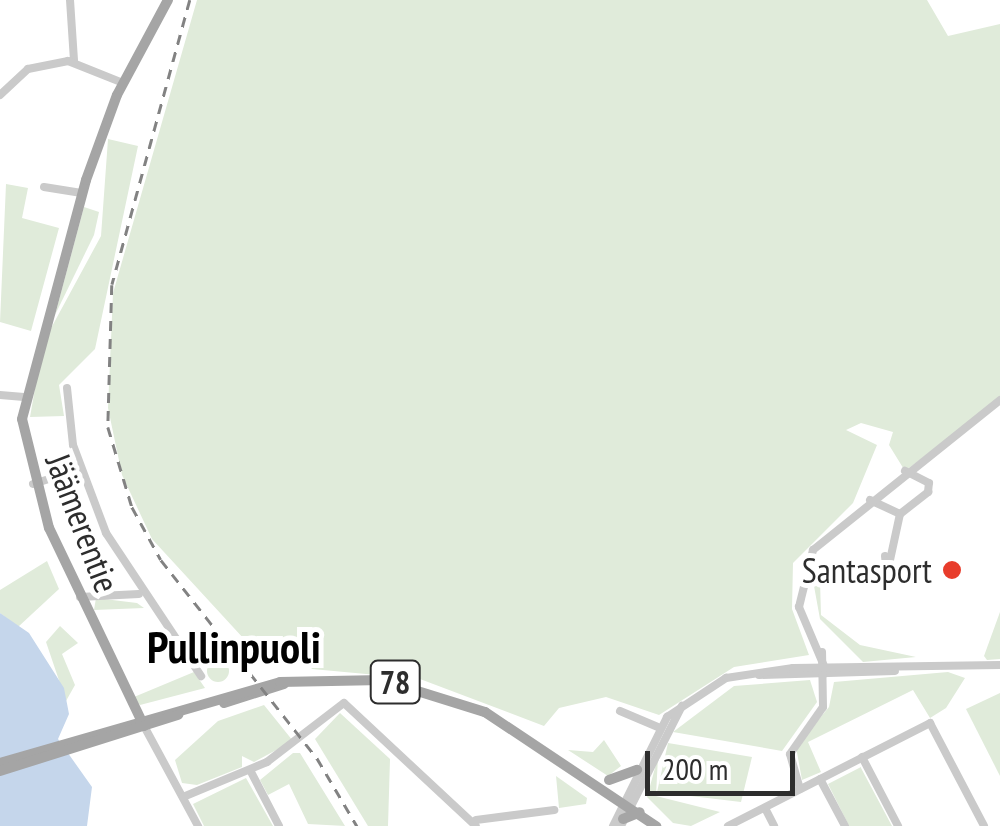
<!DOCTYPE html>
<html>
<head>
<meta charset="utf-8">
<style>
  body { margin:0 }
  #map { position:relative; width:1000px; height:826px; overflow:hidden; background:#fff; font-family:"PT Sans Narrow",sans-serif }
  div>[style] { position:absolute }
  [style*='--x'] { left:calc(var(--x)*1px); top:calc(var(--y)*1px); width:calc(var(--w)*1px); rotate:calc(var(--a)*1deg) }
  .green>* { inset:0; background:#e0ebda }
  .round { border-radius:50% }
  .water>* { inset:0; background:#c5d6eb }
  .minor>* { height:8px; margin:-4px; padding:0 4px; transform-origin:4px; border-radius:4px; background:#cacaca }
  .major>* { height:10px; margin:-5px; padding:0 5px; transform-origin:5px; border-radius:5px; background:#a5a5a5 }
  .rail>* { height:2.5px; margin-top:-1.25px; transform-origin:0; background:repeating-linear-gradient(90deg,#828282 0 10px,transparent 0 18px) }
  .dots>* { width:28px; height:28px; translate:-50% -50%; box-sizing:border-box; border:5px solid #fff; border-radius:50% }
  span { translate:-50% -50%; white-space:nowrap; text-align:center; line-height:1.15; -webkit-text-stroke:10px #fff; paint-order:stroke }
  .shield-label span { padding:2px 8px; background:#fff; border:2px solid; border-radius:8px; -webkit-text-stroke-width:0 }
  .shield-label { font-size:32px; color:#2d2d2d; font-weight:700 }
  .street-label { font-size:35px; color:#2d2d2d }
  .poi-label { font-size:35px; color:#2d2d2d }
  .right { translate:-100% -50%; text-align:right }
  .district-label { font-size:45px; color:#000; font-weight:700 }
  .scale { position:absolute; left:645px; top:751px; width:150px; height:45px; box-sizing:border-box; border:5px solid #2d2d2d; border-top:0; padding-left:12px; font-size:30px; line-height:35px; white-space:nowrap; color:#2d2d2d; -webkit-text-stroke:8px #fff; paint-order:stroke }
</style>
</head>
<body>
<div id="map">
  <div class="green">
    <i style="clip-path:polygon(197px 0,927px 0,948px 36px,1000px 24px,1000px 399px,905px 471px,889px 445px,893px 432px,861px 423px,846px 430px,877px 445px,853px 503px,793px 563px,792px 609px,809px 655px,734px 667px,659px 715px,606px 697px,559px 708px,544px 726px,420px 679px,312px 669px,297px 649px,269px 666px,152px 539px,122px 475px,108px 408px,113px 293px)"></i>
    <i style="clip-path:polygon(108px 139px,138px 146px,95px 349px,59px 385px,64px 416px,30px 417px,43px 343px,101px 236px)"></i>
    <i style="clip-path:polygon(6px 184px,28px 188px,22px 218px,59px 228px,31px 331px,0 322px)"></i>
    <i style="clip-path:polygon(84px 207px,99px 212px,94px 235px,55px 315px)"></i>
    <i style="clip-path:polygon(832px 560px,820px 580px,821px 615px,860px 645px,916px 657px,863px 662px,820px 619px,812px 575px)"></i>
    <i style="clip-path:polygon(47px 561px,59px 589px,18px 627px,0 613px,0 590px)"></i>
    <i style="clip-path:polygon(96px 598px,137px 603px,144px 608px,94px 610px)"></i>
    <i style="clip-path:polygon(1000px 612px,1000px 659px,987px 660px,984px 656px)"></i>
    <i style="clip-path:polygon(60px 626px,78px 643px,62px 654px,75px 685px,66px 701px,46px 642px)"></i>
    <i class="round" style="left:207px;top:660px;width:22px;height:22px"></i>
    <i style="clip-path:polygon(194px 672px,205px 688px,140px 705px,134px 697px)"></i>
    <i style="clip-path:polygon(948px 672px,965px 678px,946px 708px,930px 718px,913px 690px,808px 742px,821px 772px,802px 780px,796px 747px,829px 707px,834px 682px)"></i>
    <i style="clip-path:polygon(810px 680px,817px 702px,782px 751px,673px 732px,734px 686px)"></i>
    <i style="clip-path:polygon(1000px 693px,1000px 776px,966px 709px)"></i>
    <i style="clip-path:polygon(264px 705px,293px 741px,254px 762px,242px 756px,242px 767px,197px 785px,182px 783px,175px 760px,218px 721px)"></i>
    <i style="clip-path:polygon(340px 713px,390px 759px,388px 826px,368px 826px,315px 739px)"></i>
    <i style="clip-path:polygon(604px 740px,621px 766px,608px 776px,568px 750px,593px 752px)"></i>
    <i style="clip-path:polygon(668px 743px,752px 757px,741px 802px,657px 792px)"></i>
    <i style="clip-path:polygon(293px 753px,300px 753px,345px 826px,308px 824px,289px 784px,268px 795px,260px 780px)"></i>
    <i style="clip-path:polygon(658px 757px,656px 796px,720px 812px,691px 826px,673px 823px,647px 797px)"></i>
    <i style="clip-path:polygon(861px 767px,861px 768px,892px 826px,849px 826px,828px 784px)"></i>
    <i style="clip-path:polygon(556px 776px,587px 798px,586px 804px,559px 808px)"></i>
    <i style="clip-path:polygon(246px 778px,273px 826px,204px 826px,193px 804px)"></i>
  </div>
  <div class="water">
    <i style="clip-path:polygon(0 613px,29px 633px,64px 688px,69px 714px,58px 739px,92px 787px,87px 826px,0 826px)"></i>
  </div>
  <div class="minor">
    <i style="--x:70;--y:0;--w:61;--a:86.2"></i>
    <i style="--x:0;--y:95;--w:38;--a:-43"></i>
    <i style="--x:28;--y:69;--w:41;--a:-11.3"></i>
    <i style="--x:68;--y:61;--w:59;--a:21.8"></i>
    <i style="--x:44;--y:187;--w:38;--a:9"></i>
    <i style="--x:67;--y:388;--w:57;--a:84"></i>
    <i style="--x:73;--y:445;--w:94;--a:69.4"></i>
    <i style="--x:106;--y:533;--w:172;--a:56.4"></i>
    <i style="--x:0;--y:395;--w:24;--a:5"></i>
    <i style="--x:33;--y:484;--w:50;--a:-17.4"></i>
    <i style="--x:870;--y:500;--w:33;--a:25"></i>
    <i style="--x:885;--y:556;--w:18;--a:84"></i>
    <i style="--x:887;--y:574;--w:61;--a:-77.8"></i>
    <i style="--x:900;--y:514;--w:36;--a:-38"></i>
    <i style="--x:928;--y:492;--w:9;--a:-84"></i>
    <i style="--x:929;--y:483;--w:27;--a:-153"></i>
    <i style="--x:80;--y:597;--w:59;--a:-2.9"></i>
    <i style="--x:827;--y:673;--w:72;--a:-113"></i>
    <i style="--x:799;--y:607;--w:59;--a:-76.2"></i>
    <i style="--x:813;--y:550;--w:240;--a:-38.7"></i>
    <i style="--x:759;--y:675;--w:136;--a:-1.7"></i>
    <i style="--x:620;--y:711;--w:43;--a:23"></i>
    <i style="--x:144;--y:726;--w:114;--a:61.6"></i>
    <i style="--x:862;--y:757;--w:78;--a:62.4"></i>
    <i style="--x:250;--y:770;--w:63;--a:62.6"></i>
    <i style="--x:820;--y:779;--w:53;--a:62"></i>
    <i style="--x:800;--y:789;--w:36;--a:-106"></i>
    <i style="--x:790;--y:754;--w:57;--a:-54.9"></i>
    <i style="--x:823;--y:707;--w:55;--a:-91"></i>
    <i style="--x:183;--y:797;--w:91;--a:-22.6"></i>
    <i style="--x:267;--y:762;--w:97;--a:-37.5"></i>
    <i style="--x:344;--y:703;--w:180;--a:43"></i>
    <i style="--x:765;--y:808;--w:20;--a:63"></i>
    <i style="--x:476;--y:820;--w:79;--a:-7.3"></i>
    <i style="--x:613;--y:826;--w:122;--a:-63.6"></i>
    <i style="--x:667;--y:717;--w:71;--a:-33.5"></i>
    <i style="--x:726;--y:678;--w:68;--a:-8.5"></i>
    <i style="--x:793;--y:668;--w:207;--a:-0.8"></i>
    <i style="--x:621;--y:826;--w:135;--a:-63.1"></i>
    <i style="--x:728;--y:826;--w:227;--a:-27"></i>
    <i style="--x:930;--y:723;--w:116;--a:62.3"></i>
  </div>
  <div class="major">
    <i style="--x:224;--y:703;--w:63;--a:-17.6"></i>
    <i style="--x:144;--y:726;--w:220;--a:-115.6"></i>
    <i style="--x:49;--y:528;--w:112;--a:-103.9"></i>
    <i style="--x:22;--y:419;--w:247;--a:-75"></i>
    <i style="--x:86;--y:180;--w:90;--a:-70"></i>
    <i style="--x:117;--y:95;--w:108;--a:-61.8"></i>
    <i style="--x:0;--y:763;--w:291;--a:-16.1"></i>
    <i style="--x:280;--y:682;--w:102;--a:-1.1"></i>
    <i style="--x:382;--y:680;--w:108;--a:17.3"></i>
    <i style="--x:485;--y:712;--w:206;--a:33.7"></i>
    <i style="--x:0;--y:771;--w:187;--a:-17.5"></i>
    <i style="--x:609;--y:780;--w:30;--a:-20"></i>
    <i style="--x:623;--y:819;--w:18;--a:-22"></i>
  </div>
  <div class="rail">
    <i style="--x:190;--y:0;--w:295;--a:105.3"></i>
    <i style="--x:112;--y:285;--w:142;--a:91.6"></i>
    <i style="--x:108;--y:427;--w:84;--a:73.3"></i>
    <i style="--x:132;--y:507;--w:60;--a:61.3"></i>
    <i style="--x:161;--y:560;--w:252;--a:51.8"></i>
    <i style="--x:317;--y:758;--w:79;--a:59.5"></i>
  </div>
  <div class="dots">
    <i style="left:952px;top:570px;background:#e83c2b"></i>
  </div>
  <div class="shield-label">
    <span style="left:395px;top:682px">78</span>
  </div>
  <div class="street-label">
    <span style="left:83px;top:523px;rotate:69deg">Jäämerentie</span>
  </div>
  <div class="poi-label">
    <span class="right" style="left:932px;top:570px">Santasport</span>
  </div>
  <div class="district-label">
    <span style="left:234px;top:647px">Pullinpuoli</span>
  </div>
  <div class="scale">200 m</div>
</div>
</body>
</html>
